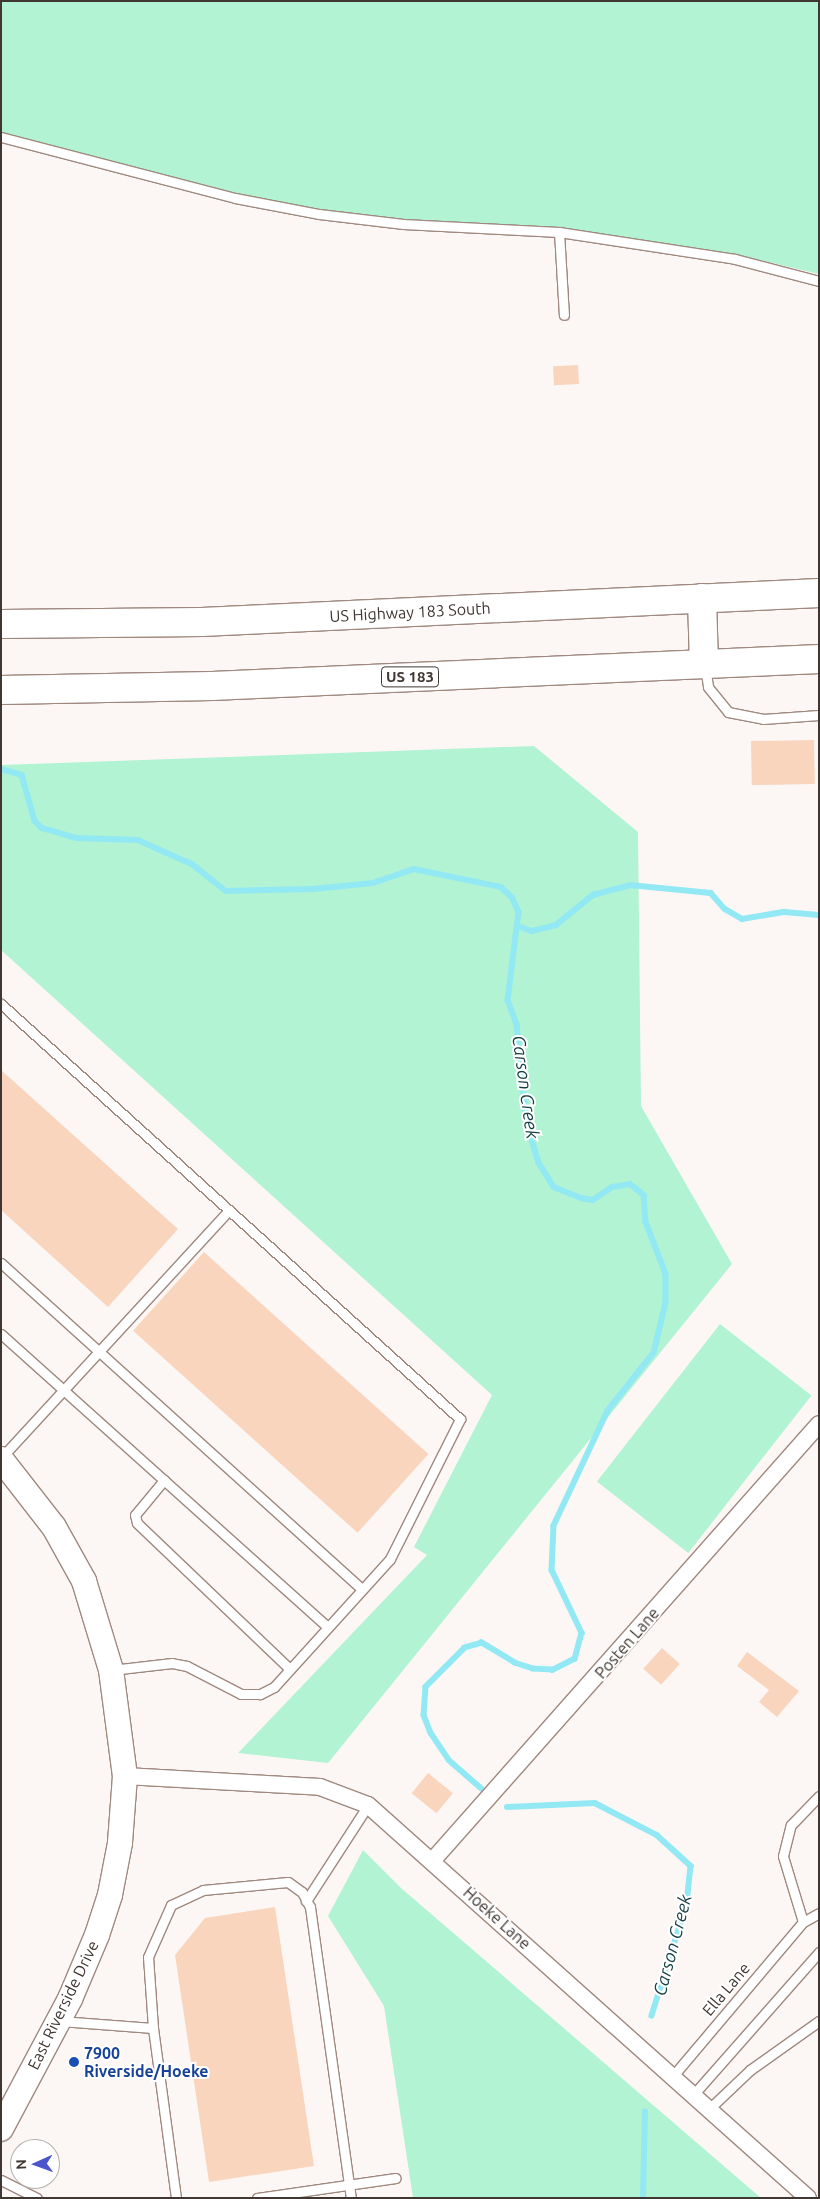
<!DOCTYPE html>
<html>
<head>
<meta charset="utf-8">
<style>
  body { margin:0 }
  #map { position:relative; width:820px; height:2199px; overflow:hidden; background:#fcf7f5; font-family:Ubuntu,sans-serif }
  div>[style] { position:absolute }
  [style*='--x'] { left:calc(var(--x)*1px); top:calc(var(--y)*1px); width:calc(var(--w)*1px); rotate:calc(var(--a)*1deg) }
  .green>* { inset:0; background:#b1f3d3; transform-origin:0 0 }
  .stream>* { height:5.5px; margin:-2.75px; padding:0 2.75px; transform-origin:2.75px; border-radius:2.75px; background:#92e9f3 }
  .building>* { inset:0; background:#f9d5bd; transform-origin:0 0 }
  .roads { filter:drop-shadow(1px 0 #9f897f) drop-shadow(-1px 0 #9f897f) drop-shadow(0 1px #9f897f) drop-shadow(0 -1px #9f897f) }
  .lane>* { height:9px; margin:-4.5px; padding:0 4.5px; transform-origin:4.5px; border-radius:4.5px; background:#fff }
  .street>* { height:16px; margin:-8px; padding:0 8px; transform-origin:8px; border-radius:8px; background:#fff }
  .secondary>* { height:24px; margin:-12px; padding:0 12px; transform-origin:12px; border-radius:12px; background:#fff }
  .highway>* { height:28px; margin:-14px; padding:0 14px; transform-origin:14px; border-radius:14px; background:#fff }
  .dots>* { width:14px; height:14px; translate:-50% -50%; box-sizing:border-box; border:2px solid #fff; border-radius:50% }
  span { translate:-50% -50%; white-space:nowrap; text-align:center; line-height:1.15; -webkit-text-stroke:4px #fff; paint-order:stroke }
  .shield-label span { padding:1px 4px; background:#fff; border:1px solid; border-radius:4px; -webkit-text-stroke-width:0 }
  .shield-label { font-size:15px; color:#403632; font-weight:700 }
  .street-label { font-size:16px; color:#403632 }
  .transit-label { font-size:16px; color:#164399; font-weight:700 }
  .left { translate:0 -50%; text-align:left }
  .water-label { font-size:18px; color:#163f44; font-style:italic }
  .frame { position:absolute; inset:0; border:2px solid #403632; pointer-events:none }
  .north { position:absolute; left:10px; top:2139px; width:50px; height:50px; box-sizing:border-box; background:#fff; border:1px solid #b3afad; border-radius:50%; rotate:268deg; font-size:14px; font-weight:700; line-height:20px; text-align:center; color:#403632 }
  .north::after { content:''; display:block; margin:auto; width:18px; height:22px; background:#4b56cb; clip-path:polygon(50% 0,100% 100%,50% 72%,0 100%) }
</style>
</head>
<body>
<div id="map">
  <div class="green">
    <i style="clip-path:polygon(1px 1px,819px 1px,819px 274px,735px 254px,562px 228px,402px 219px,320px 210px,236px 193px,1px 132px)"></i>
    <i style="clip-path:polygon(534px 746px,638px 832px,641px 1106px,732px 1264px,328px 1763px,238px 1753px,427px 1555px,414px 1547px,492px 1395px,1px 950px,1px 765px)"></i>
    <i style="left:720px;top:1324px;width:116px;height:200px;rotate:38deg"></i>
    <i style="clip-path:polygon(363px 1850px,401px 1888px,761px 2198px,413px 2198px,384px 2006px,328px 1916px)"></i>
  </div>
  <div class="stream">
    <i style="--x:1;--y:769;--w:22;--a:16"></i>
    <i style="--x:22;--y:775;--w:48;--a:74.2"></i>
    <i style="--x:35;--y:821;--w:10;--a:45"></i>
    <i style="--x:42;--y:828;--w:36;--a:16"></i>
    <i style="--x:77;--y:838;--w:61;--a:1.9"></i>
    <i style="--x:138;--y:840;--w:59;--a:24"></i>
    <i style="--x:192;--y:864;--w:43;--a:38.5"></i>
    <i style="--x:226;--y:891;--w:87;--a:-1.3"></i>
    <i style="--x:313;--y:889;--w:60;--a:-5.7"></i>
    <i style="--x:373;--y:883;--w:43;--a:-18.9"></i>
    <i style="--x:414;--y:869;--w:89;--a:11.7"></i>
    <i style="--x:501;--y:887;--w:15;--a:42"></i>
    <i style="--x:512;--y:897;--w:17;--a:65"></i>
    <i style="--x:519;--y:912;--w:89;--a:97.1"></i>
    <i style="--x:508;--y:1000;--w:27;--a:70"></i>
    <i style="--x:517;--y:1025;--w:99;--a:84.2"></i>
    <i style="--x:527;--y:1123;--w:42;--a:73.3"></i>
    <i style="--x:539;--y:1163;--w:28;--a:58"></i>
    <i style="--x:554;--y:1187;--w:29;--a:22"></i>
    <i style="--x:581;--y:1198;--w:12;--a:9"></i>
    <i style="--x:593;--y:1200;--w:23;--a:-34"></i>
    <i style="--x:612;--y:1187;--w:18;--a:-9"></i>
    <i style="--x:630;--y:1184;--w:18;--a:38"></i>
    <i style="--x:644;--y:1195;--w:27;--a:86"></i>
    <i style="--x:646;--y:1222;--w:56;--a:69"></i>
    <i style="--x:666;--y:1274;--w:29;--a:90"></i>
    <i style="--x:666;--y:1303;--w:51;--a:103.5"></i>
    <i style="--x:654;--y:1353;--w:74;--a:128.4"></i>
    <i style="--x:608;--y:1411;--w:127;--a:115.2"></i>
    <i style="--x:554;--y:1526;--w:44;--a:92.6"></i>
    <i style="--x:552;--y:1570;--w:70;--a:64.5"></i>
    <i style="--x:582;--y:1633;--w:27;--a:105"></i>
    <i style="--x:575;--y:1659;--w:25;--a:153"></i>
    <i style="--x:553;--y:1670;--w:20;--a:-177"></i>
    <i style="--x:533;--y:1669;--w:19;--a:-162"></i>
    <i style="--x:515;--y:1663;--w:39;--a:-149"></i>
    <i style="--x:482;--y:1643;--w:18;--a:164"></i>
    <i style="--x:465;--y:1648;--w:55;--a:135"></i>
    <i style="--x:426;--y:1687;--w:28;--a:94"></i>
    <i style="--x:424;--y:1715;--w:19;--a:69"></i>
    <i style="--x:431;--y:1733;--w:32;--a:56"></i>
    <i style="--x:449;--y:1760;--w:43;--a:41.2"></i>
    <i style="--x:518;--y:926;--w:15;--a:20"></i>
    <i style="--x:532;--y:931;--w:25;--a:-14"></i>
    <i style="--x:556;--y:925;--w:48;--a:-39"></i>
    <i style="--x:593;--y:895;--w:38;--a:-15"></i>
    <i style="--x:630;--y:885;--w:81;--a:5.6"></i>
    <i style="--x:711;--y:893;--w:21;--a:49"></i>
    <i style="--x:725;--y:909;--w:20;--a:30"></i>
    <i style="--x:742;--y:919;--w:43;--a:-9.5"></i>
    <i style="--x:784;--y:912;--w:35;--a:5"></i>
    <i style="--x:507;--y:1807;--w:88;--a:-2.6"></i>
    <i style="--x:595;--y:1803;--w:70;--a:27.3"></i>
    <i style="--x:657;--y:1835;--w:46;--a:42.4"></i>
    <i style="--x:691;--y:1866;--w:38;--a:96"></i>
    <i style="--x:687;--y:1904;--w:117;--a:107.4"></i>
    <i style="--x:643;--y:2198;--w:86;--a:-88.7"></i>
  </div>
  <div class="building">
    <i style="left:578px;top:365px;width:19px;height:25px;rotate:87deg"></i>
    <i style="left:814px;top:740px;width:44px;height:63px;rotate:89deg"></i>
    <i style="clip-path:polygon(1px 1070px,178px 1229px,108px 1307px,1px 1210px)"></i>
    <i style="left:204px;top:1252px;width:302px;height:106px;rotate:42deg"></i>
    <i style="left:662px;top:1648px;width:24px;height:28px;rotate:42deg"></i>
    <i style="clip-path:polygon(747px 1652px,799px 1691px,777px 1717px,759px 1702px,769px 1690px,737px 1666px)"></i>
    <i style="left:428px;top:1773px;width:32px;height:26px;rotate:39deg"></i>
    <i style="clip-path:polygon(275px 1907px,314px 2166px,209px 2182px,175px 1955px,205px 1918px)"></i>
  </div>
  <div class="roads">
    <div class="lane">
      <i style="--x:1;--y:137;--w:242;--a:14.6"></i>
      <i style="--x:235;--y:198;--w:86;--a:10.8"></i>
      <i style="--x:319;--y:214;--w:85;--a:6.8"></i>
      <i style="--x:403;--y:224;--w:156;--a:2.9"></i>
      <i style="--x:559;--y:232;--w:178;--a:8.7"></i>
      <i style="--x:735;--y:259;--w:87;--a:14.7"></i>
      <i style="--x:559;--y:232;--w:83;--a:86.6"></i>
      <i style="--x:705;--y:667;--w:20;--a:81"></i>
      <i style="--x:708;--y:687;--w:32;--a:51"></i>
      <i style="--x:728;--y:712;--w:36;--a:11"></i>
      <i style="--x:763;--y:719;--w:56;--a:-4.1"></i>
      <i style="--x:1;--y:1004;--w:619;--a:42.12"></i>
      <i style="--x:460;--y:1419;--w:157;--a:116.6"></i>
      <i style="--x:390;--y:1559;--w:173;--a:132.2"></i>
      <i style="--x:274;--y:1687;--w:16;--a:153"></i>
      <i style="--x:260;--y:1694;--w:19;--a:180"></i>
      <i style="--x:241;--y:1694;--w:61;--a:-152.6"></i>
      <i style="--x:187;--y:1666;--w:15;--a:-169"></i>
      <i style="--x:172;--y:1663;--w:61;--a:173.5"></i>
      <i style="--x:1;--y:1263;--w:486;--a:42.1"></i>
      <i style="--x:1;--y:1334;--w:439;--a:41.9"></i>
      <i style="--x:1;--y:1458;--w:337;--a:-47.4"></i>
      <i style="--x:164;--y:1480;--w:45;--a:129.6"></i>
      <i style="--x:135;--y:1515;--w:8;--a:76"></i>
      <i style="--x:137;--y:1523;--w:211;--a:43.7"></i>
      <i style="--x:306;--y:1901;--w:114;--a:-57.1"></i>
      <i style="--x:803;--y:1922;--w:69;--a:-106.9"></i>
      <i style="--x:783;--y:1856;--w:32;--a:-76"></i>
      <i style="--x:791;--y:1825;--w:40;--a:-46"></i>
      <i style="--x:60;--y:2021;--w:93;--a:4.3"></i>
      <i style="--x:153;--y:2028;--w:71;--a:-94"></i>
      <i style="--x:148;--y:1957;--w:57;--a:-66.1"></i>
      <i style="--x:171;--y:1905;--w:35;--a:-25"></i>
      <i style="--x:203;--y:1890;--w:85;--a:-5.4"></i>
      <i style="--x:288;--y:1882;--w:17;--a:36"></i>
      <i style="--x:302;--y:1892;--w:17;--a:62"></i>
      <i style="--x:310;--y:1907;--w:294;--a:82"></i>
      <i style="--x:153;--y:2028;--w:172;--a:82.3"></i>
      <i style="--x:672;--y:2077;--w:203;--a:-49.8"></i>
      <i style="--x:803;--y:1922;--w:18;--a:-29"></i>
      <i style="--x:693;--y:2095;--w:191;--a:-48.6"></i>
      <i style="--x:709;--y:2109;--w:57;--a:-43.6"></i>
      <i style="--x:750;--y:2070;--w:85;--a:-35.4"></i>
      <i style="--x:1;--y:2180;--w:40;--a:26.6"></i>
      <i style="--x:257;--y:2198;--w:140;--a:-8.2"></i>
    </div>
    <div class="street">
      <i style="--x:125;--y:1776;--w:195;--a:3.2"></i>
      <i style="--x:320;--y:1787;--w:51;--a:20.6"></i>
      <i style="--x:368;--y:1805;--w:590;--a:41.77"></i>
      <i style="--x:433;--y:1860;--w:582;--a:-48.48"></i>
    </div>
    <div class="secondary">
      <i style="--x:1;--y:1459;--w:86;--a:52.1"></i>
      <i style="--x:54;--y:1527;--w:62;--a:60.9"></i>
      <i style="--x:84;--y:1581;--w:93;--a:73.1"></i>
      <i style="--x:111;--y:1670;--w:107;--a:82.5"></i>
      <i style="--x:125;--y:1776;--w:67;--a:94.3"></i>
      <i style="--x:120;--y:1843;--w:53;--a:100.9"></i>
      <i style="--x:110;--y:1895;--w:42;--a:108"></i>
      <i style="--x:97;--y:1935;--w:69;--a:112.9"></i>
      <i style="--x:70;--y:1999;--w:147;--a:118"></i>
    </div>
    <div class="highway">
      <i style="--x:702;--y:598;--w:66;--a:88.3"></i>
      <i style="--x:1;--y:624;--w:201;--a:-0.6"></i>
      <i style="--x:202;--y:622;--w:618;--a:-2.69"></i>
      <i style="--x:1;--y:690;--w:211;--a:-1.1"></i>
      <i style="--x:212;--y:686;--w:608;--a:-2.55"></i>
    </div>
  </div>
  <div class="dots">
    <i style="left:74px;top:2062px;background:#1a4fb4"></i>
  </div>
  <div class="shield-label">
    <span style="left:410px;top:677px">US 183</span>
  </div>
  <div class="street-label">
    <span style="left:410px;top:612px;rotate:-3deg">US Highway 183 South</span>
    <span style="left:627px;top:1643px;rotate:-49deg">Posten Lane</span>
    <span style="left:497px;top:1918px;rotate:42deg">Hoeke Lane</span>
    <span style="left:726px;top:1989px;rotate:-50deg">Ella Lane</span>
    <span style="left:63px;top:2005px;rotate:-64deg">East Riverside Drive</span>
  </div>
  <div class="transit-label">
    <span class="left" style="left:84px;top:2062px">7900<br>Riverside/Hoeke</span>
  </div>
  <div class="water-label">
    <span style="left:526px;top:1087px;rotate:82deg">Carson Creek</span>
    <span style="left:672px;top:1945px;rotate:-75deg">Carson Creek</span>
  </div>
  <div class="frame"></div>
  <div class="north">N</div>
</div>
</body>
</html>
